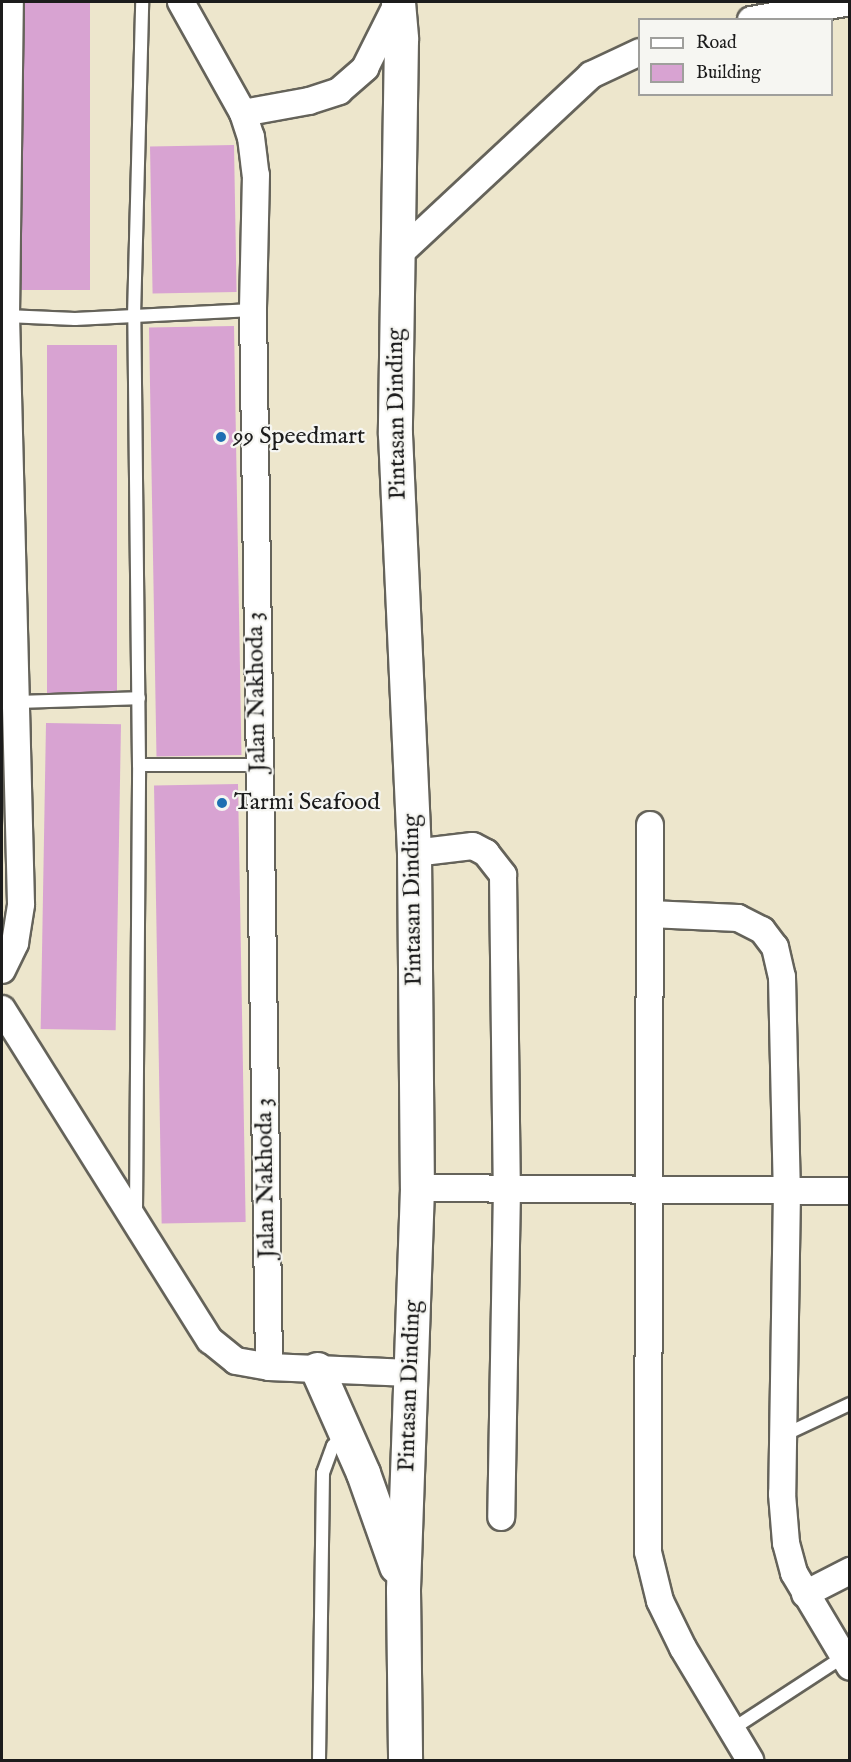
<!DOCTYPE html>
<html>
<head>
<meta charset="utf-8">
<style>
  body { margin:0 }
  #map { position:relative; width:851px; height:1762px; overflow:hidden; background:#ede6cc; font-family:"IM FELL English",serif }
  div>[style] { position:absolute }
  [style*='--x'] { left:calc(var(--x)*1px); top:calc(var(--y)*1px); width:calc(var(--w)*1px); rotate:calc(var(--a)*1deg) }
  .building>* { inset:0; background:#d8a3d2; transform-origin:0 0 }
  .roads { filter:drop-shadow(2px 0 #65635a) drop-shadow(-2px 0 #65635a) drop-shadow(0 2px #65635a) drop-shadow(0 -2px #65635a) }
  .lane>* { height:12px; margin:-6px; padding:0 6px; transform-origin:6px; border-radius:6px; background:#fff }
  .street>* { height:26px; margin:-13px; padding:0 13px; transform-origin:13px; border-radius:13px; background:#fff }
  .secondary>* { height:33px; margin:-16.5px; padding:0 16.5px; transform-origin:16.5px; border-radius:16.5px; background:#fff }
  .dots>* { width:16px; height:16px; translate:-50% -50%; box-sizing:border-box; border:3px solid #f6f6f2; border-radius:50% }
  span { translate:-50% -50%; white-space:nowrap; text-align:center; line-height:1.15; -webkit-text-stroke:4.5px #f6f6f2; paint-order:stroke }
  .street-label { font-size:24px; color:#1c1c1c }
  .poi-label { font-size:24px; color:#1c1c1c }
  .left { translate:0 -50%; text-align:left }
  .frame { position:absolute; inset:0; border:3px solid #1c1c1c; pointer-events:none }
  .legend { position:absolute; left:638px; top:18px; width:195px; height:78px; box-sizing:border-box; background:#f6f6f2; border:2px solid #9f9f9c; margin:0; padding:8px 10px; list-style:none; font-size:18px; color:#1c1c1c }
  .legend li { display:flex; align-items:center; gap:12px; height:30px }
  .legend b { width:30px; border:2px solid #9f9f9c }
</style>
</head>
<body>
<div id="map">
  <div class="building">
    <i style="left:21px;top:2px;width:69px;height:288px"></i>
    <i style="left:234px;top:145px;width:147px;height:84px;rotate:89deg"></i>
    <i style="left:234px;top:326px;width:429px;height:85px;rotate:89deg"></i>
    <i style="left:47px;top:345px;width:70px;height:350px"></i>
    <i style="left:46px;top:723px;width:75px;height:306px;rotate:1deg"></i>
    <i style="left:238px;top:784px;width:438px;height:84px;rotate:89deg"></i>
  </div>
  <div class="roads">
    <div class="lane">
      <i style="--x:6;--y:316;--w:69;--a:2.5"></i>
      <i style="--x:75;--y:319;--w:178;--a:-2.9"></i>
      <i style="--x:15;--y:702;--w:124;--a:-1.8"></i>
      <i style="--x:139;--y:765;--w:119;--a:0"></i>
      <i style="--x:136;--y:1212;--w:447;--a:-89.6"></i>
      <i style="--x:139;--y:765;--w:449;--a:-90.6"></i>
      <i style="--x:134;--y:316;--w:314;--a:-88.5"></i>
      <i style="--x:784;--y:1435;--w:73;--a:-25.2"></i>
      <i style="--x:731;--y:1730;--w:134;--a:-33.1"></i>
      <i style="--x:319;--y:1760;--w:287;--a:-89.2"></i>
      <i style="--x:323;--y:1473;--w:29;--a:-70"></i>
      <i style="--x:333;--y:1446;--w:15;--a:-53"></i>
    </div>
    <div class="street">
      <i style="--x:181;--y:2;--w:127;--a:60.8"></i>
      <i style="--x:243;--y:113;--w:25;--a:72"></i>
      <i style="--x:251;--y:137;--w:38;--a:83"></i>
      <i style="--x:256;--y:175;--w:135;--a:91.3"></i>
      <i style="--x:253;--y:310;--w:1057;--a:89.13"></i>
      <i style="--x:751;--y:20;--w:101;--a:-10.3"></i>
      <i style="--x:243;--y:113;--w:67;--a:-10.3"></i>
      <i style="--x:309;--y:101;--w:32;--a:-18"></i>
      <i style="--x:339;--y:91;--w:35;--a:-41"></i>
      <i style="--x:365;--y:68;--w:74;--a:-63.4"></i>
      <i style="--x:396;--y:257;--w:267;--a:-43"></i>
      <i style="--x:591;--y:75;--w:54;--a:-25.1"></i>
      <i style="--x:650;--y:825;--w:727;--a:90.16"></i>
      <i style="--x:648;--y:1552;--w:50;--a:76.2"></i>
      <i style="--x:660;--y:1601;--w:52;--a:63.9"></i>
      <i style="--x:683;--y:1648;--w:131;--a:59.1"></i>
      <i style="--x:414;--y:853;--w:59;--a:-6.8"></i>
      <i style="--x:473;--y:846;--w:15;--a:28"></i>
      <i style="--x:486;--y:853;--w:28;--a:52"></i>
      <i style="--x:503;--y:875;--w:313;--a:89.3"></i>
      <i style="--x:507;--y:1188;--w:329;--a:91"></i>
      <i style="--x:650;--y:914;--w:88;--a:2.6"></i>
      <i style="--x:738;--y:918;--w:27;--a:27"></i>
      <i style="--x:762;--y:930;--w:21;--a:53"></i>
      <i style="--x:775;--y:947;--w:31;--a:77"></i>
      <i style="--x:782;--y:977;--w:213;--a:88.7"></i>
      <i style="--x:787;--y:1190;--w:304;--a:90.9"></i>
      <i style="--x:782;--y:1494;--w:49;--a:85.3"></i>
      <i style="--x:786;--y:1543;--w:31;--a:75"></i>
      <i style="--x:794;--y:1573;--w:109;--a:59.2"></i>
      <i style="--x:2;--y:970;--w:30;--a:-64"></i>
      <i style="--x:15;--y:943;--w:39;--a:-81"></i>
      <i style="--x:21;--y:904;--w:588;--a:-91.46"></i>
      <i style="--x:6;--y:316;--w:314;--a:-89.3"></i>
      <i style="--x:2;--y:1009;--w:391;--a:57.9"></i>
      <i style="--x:210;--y:1340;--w:33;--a:39"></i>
      <i style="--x:236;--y:1361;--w:34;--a:10"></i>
      <i style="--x:269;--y:1367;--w:141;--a:2.4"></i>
      <i style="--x:417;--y:1188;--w:433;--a:0.4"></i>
      <i style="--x:805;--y:1594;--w:51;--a:-27.1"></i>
    </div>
    <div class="secondary">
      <i style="--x:398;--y:2;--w:37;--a:85"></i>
      <i style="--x:401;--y:39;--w:395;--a:90.9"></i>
      <i style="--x:395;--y:434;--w:419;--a:87.4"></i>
      <i style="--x:414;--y:853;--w:335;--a:89.5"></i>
      <i style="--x:417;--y:1188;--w:402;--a:92"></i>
      <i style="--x:403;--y:1590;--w:170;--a:89.3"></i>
      <i style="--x:317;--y:1369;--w:114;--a:66.1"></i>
      <i style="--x:363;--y:1473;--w:99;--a:70.5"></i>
    </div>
  </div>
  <div class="dots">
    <i style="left:221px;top:437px;background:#1f6fb2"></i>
    <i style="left:222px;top:803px;background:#1f6fb2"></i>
  </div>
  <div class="street-label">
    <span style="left:397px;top:414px;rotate:-91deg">Pintasan Dinding</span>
    <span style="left:257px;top:692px;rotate:-91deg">Jalan Nakhoda 3</span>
    <span style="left:413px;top:900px;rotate:-91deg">Pintasan Dinding</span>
    <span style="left:266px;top:1178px;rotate:-91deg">Jalan Nakhoda 3</span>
    <span style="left:410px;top:1386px;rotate:-88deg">Pintasan Dinding</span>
  </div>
  <div class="poi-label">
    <span class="left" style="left:233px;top:437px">99 Speedmart</span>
    <span class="left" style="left:234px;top:803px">Tarmi Seafood</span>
  </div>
  <div class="frame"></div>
  <ul class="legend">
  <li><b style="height:8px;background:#fff"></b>Road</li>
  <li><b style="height:16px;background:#d8a3d2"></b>Building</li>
  </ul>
</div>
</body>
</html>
